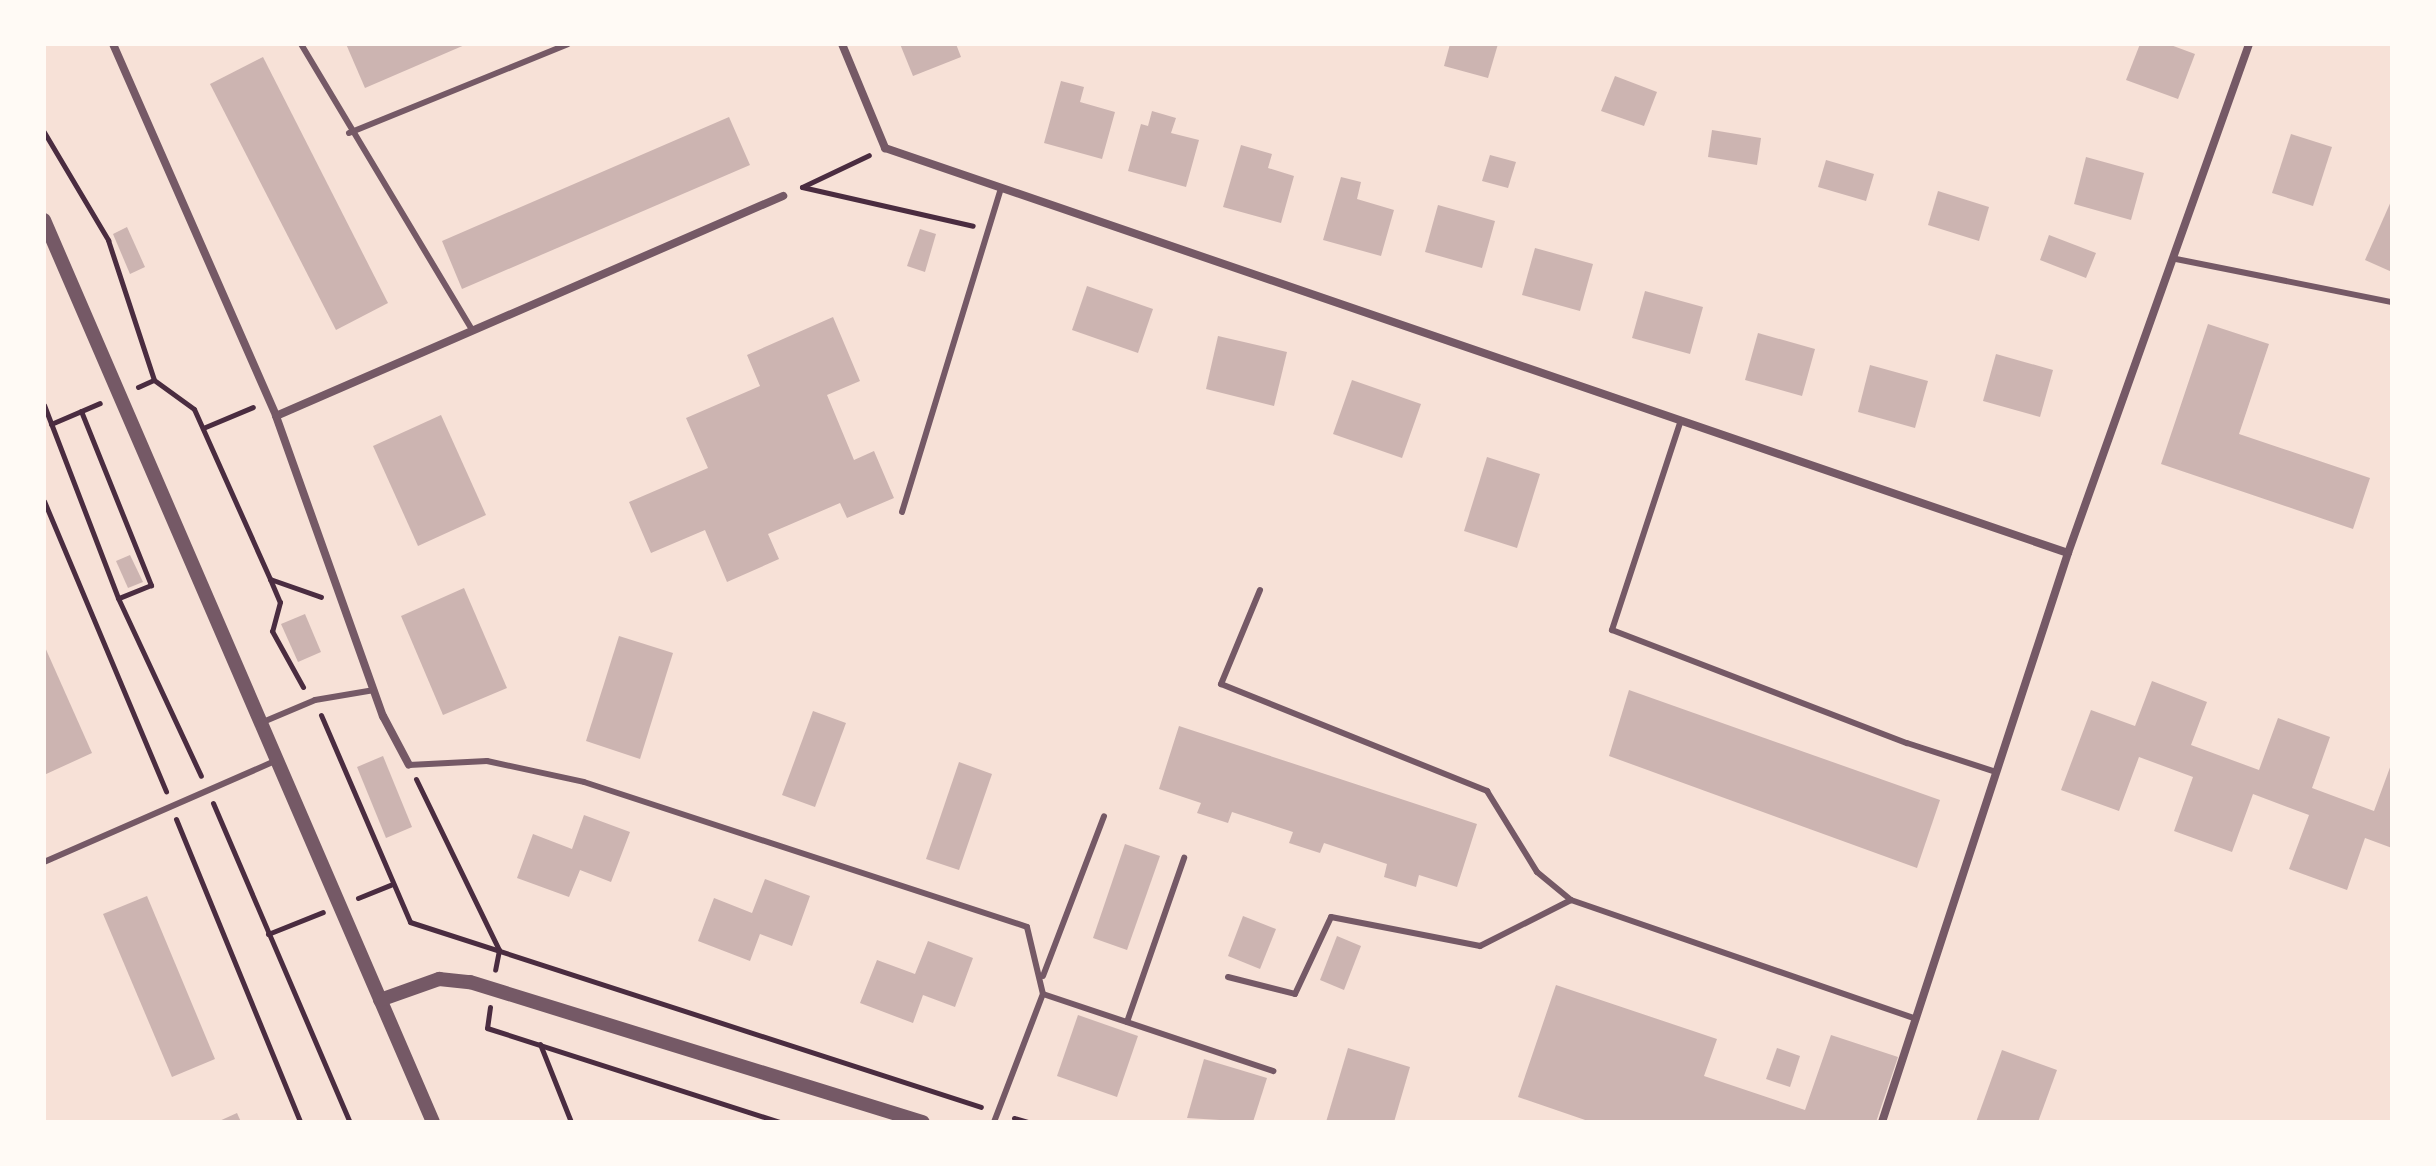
<!DOCTYPE html>
<style>
body{margin:0}
#map{position:relative;width:2436px;height:1166px;overflow:hidden;background:#f7e1d7;font-family:Raleway,sans-serif}
div>[style]{position:absolute}
[style*='--x']{left:calc(var(--x)*1px);top:calc(var(--y)*1px);width:calc(var(--w)*1px);rotate:calc(var(--a)*1deg)}
.building>*{inset:0;background:#ccb4b1}
.path>*{height:5px;margin:-2.5px;padding:0 2.5px;transform-origin:2.5px;border-radius:2.5px;background:#4a2c40}
.service>*{height:6px;margin:-3px;padding:0 3px;transform-origin:3px;border-radius:3px;background:#755966}
.minor>*{height:8px;margin:-4px;padding:0 4px;transform-origin:4px;border-radius:4px;background:#755966}
.tertiary>*{height:14px;margin:-7px;padding:0 7px;transform-origin:7px;border-radius:7px;background:#755966}
span{translate:-50% -50%;white-space:nowrap;text-align:center;line-height:1.15;-webkit-text-stroke:6px #fffaf5;paint-order:stroke}
.frame{position:absolute;inset:0;border:46px solid #fffaf5;pointer-events:none}
</style>
<div id="map">
<div class="building">
<i style="clip-path:polygon(346px 44px,467px 44px,365px 88px)"></i>
<i style="clip-path:polygon(900px 44px,956px 44px,961px 57px,913px 76px)"></i>
<i style="clip-path:polygon(1450px 44px,1498px 44px,1488px 78px,1444px 66px)"></i>
<i style="clip-path:polygon(2140px 44px,2168px 44px,2195px 54px,2178px 99px,2126px 80px)"></i>
<i style="clip-path:polygon(263px 57px,388px 303px,336px 330px,210px 84px)"></i>
<i style="clip-path:polygon(1615px 76px,1657px 92px,1644px 126px,1601px 111px)"></i>
<i style="clip-path:polygon(1061px 81px,1084px 87px,1080px 102px,1115px 112px,1102px 159px,1044px 143px)"></i>
<i style="clip-path:polygon(1152px 111px,1176px 118px,1171px 133px,1199px 140px,1186px 187px,1128px 171px,1141px 124px,1148px 126px)"></i>
<i style="clip-path:polygon(729px 117px,750px 165px,462px 289px,442px 241px)"></i>
<i style="clip-path:polygon(1712px 130px,1761px 138px,1757px 165px,1708px 157px)"></i>
<i style="clip-path:polygon(2291px 134px,2332px 147px,2313px 206px,2272px 193px)"></i>
<i style="clip-path:polygon(1241px 145px,1272px 154px,1268px 168px,1294px 176px,1281px 223px,1223px 207px)"></i>
<i style="clip-path:polygon(1490px 155px,1516px 162px,1508px 188px,1482px 181px)"></i>
<i style="clip-path:polygon(2086px 157px,2144px 173px,2131px 220px,2074px 204px)"></i>
<i style="clip-path:polygon(1826px 160px,1874px 174px,1866px 201px,1818px 187px)"></i>
<i style="clip-path:polygon(1341px 177px,1361px 182px,1357px 199px,1394px 210px,1381px 256px,1323px 240px)"></i>
<i style="clip-path:polygon(1938px 191px,1989px 207px,1979px 241px,1928px 225px)"></i>
<i style="clip-path:polygon(2392px 199px,2392px 272px,2365px 260px)"></i>
<i style="clip-path:polygon(1438px 205px,1495px 221px,1482px 268px,1425px 252px)"></i>
<i style="clip-path:polygon(127px 227px,145px 267px,130px 274px,113px 234px)"></i>
<i style="clip-path:polygon(920px 229px,936px 234px,925px 272px,907px 266px)"></i>
<i style="clip-path:polygon(2049px 235px,2096px 253px,2086px 278px,2040px 260px)"></i>
<i style="clip-path:polygon(1535px 248px,1593px 264px,1580px 311px,1522px 295px)"></i>
<i style="clip-path:polygon(1087px 286px,1153px 309px,1138px 353px,1072px 330px)"></i>
<i style="clip-path:polygon(1645px 291px,1703px 307px,1690px 354px,1632px 338px)"></i>
<i style="clip-path:polygon(833px 317px,860px 381px,827px 395px,854px 460px,874px 451px,894px 498px,847px 518px,840px 503px,768px 534px,779px 559px,727px 582px,705px 530px,651px 553px,629px 502px,708px 468px,686px 418px,760px 386px,747px 355px)"></i>
<i style="clip-path:polygon(2208px 324px,2269px 344px,2239px 434px,2370px 478px,2353px 529px,2161px 464px)"></i>
<i style="clip-path:polygon(1758px 333px,1815px 349px,1802px 396px,1745px 380px)"></i>
<i style="clip-path:polygon(1218px 336px,1287px 352px,1274px 406px,1206px 389px)"></i>
<i style="clip-path:polygon(1996px 354px,2053px 370px,2040px 417px,1983px 401px)"></i>
<i style="clip-path:polygon(1870px 365px,1928px 381px,1915px 428px,1858px 412px)"></i>
<i style="clip-path:polygon(1352px 380px,1421px 404px,1402px 458px,1333px 434px)"></i>
<i style="clip-path:polygon(441px 415px,486px 515px,418px 546px,373px 446px)"></i>
<i style="clip-path:polygon(1487px 457px,1540px 474px,1517px 548px,1464px 531px)"></i>
<i style="clip-path:polygon(130px 555px,143px 582px,128px 588px,116px 561px)"></i>
<i style="clip-path:polygon(464px 588px,507px 688px,443px 715px,401px 616px)"></i>
<i style="clip-path:polygon(305px 614px,321px 652px,298px 662px,281px 624px)"></i>
<i style="clip-path:polygon(619px 636px,673px 653px,640px 759px,586px 741px)"></i>
<i style="clip-path:polygon(44px 645px,92px 753px,44px 775px)"></i>
<i style="clip-path:polygon(2152px 681px,2207px 702px,2191px 745px,2259px 770px,2278px 718px,2330px 737px,2312px 788px,2374px 811px,2392px 762px,2392px 848px,2365px 838px,2347px 890px,2289px 869px,2309px 815px,2253px 794px,2232px 852px,2174px 831px,2193px 777px,2139px 757px,2119px 811px,2061px 790px,2091px 710px,2135px 726px)"></i>
<i style="clip-path:polygon(1629px 690px,1940px 800px,1917px 868px,1609px 756px)"></i>
<i style="clip-path:polygon(813px 711px,846px 723px,815px 807px,782px 795px)"></i>
<i style="clip-path:polygon(1179px 726px,1477px 824px,1457px 887px,1419px 875px,1416px 887px,1384px 877px,1387px 864px,1324px 843px,1320px 853px,1289px 843px,1293px 832px,1232px 812px,1228px 823px,1197px 813px,1201px 803px,1159px 789px)"></i>
<i style="clip-path:polygon(383px 756px,412px 827px,386px 838px,357px 767px)"></i>
<i style="clip-path:polygon(959px 762px,992px 774px,959px 870px,926px 859px)"></i>
<i style="clip-path:polygon(584px 815px,630px 832px,611px 882px,580px 870px,569px 897px,517px 878px,533px 834px,572px 849px)"></i>
<i style="clip-path:polygon(1125px 844px,1160px 856px,1127px 950px,1093px 938px)"></i>
<i style="clip-path:polygon(765px 879px,810px 896px,792px 946px,760px 934px,750px 961px,698px 941px,714px 898px,752px 913px)"></i>
<i style="clip-path:polygon(147px 896px,215px 1059px,172px 1077px,103px 914px)"></i>
<i style="clip-path:polygon(1243px 916px,1276px 929px,1260px 969px,1228px 956px)"></i>
<i style="clip-path:polygon(1337px 936px,1361px 946px,1344px 990px,1320px 980px)"></i>
<i style="clip-path:polygon(928px 941px,973px 958px,955px 1007px,923px 995px,913px 1023px,860px 1003px,877px 960px,915px 974px)"></i>
<i style="clip-path:polygon(1556px 985px,1717px 1039px,1704px 1076px,1805px 1110px,1831px 1035px,1898px 1057px,1876px 1122px,1591px 1122px,1518px 1097px)"></i>
<i style="clip-path:polygon(1078px 1015px,1138px 1036px,1117px 1097px,1057px 1076px)"></i>
<i style="clip-path:polygon(1348px 1048px,1410px 1067px,1394px 1122px,1326px 1122px)"></i>
<i style="clip-path:polygon(1777px 1048px,1800px 1056px,1790px 1087px,1766px 1079px)"></i>
<i style="clip-path:polygon(2002px 1050px,2057px 1070px,2038px 1122px,1976px 1122px)"></i>
<i style="clip-path:polygon(1204px 1059px,1267px 1078px,1253px 1122px,1187px 1118px)"></i>
<i style="clip-path:polygon(237px 1113px,241px 1122px,217px 1122px)"></i>
</div>
<div class="path">
<i style="--x:44;--y:132;--w:126;--a:59.3"></i>
<i style="--x:108;--y:240;--w:147;--a:71.8"></i>
<i style="--x:802;--y:187;--w:175;--a:12.8"></i>
<i style="--x:802;--y:187;--w:74;--a:-25.5"></i>
<i style="--x:138;--y:387;--w:17;--a:-24"></i>
<i style="--x:154;--y:380;--w:49;--a:35.9"></i>
<i style="--x:194;--y:409;--w:186;--a:65.9"></i>
<i style="--x:270;--y:579;--w:54;--a:19.4"></i>
<i style="--x:44;--y:405;--w:207;--a:69"></i>
<i style="--x:118;--y:598;--w:196;--a:65"></i>
<i style="--x:81;--y:411;--w:188;--a:68.1"></i>
<i style="--x:151;--y:585;--w:35;--a:158"></i>
<i style="--x:51;--y:424;--w:53;--a:-23.2"></i>
<i style="--x:203;--y:428;--w:54;--a:-22.8"></i>
<i style="--x:44;--y:501;--w:315;--a:67.2"></i>
<i style="--x:270;--y:579;--w:25;--a:67"></i>
<i style="--x:280;--y:602;--w:30;--a:105"></i>
<i style="--x:272;--y:631;--w:64;--a:61"></i>
<i style="--x:321;--y:715;--w:225;--a:66.7"></i>
<i style="--x:410;--y:922;--w:600;--a:17.95"></i>
<i style="--x:416;--y:779;--w:190;--a:64.1"></i>
<i style="--x:499;--y:950;--w:20;--a:101"></i>
<i style="--x:213;--y:803;--w:347;--a:66.8"></i>
<i style="--x:176;--y:819;--w:327;--a:67.7"></i>
<i style="--x:358;--y:898;--w:35;--a:-22"></i>
<i style="--x:268;--y:934;--w:59;--a:-21.8"></i>
<i style="--x:490;--y:1007;--w:21;--a:98"></i>
<i style="--x:487;--y:1028;--w:307;--a:17.8"></i>
<i style="--x:540;--y:1044;--w:84;--a:68.3"></i>
<i style="--x:1014;--y:1118;--w:15;--a:16"></i>
</div>
<div class="service">
<i style="--x:301;--y:44;--w:331;--a:59.1"></i>
<i style="--x:349;--y:133;--w:236;--a:-22.1"></i>
<i style="--x:2176;--y:259;--w:220;--a:11.3"></i>
<i style="--x:1680;--y:423;--w:218;--a:108.2"></i>
<i style="--x:1612;--y:630;--w:316;--a:21"></i>
<i style="--x:1907;--y:743;--w:94;--a:18"></i>
<i style="--x:902;--y:512;--w:339;--a:-73"></i>
<i style="--x:1260;--y:590;--w:102;--a:112.5"></i>
<i style="--x:1221;--y:684;--w:287;--a:21.9"></i>
<i style="--x:1487;--y:791;--w:95;--a:58.3"></i>
<i style="--x:1537;--y:872;--w:44;--a:39.5"></i>
<i style="--x:1571;--y:900;--w:365;--a:19"></i>
<i style="--x:263;--y:722;--w:56;--a:-22.9"></i>
<i style="--x:315;--y:700;--w:60;--a:-9.6"></i>
<i style="--x:409;--y:765;--w:78;--a:-2.9"></i>
<i style="--x:487;--y:761;--w:99;--a:12.2"></i>
<i style="--x:584;--y:782;--w:466;--a:18.1"></i>
<i style="--x:1027;--y:927;--w:69;--a:76.6"></i>
<i style="--x:1043;--y:994;--w:243;--a:18.5"></i>
<i style="--x:44;--y:862;--w:252;--a:-23.6"></i>
<i style="--x:1043;--y:976;--w:171;--a:-69.1"></i>
<i style="--x:1228;--y:977;--w:69;--a:14.2"></i>
<i style="--x:1295;--y:994;--w:85;--a:-64.9"></i>
<i style="--x:1331;--y:917;--w:152;--a:11"></i>
<i style="--x:1480;--y:946;--w:102;--a:-26.8"></i>
<i style="--x:1127;--y:1022;--w:174;--a:-70.8"></i>
<i style="--x:994;--y:1122;--w:137;--a:-69.1"></i>
</div>
<div class="minor">
<i style="--x:113;--y:44;--w:406;--a:66.3"></i>
<i style="--x:276;--y:416;--w:319;--a:70.4"></i>
<i style="--x:383;--y:716;--w:55;--a:62"></i>
<i style="--x:842;--y:44;--w:113;--a:67.5"></i>
<i style="--x:885;--y:148;--w:1250;--a:18.9"></i>
<i style="--x:276;--y:416;--w:553;--a:-23.46"></i>
<i style="--x:1882;--y:1122;--w:599;--a:-71.9"></i>
<i style="--x:2068;--y:553;--w:540;--a:-70.42"></i>
</div>
<div class="tertiary">
<i style="--x:44;--y:220;--w:982;--a:66.67"></i>
<i style="--x:380;--y:1000;--w:63;--a:-19.6"></i>
<i style="--x:439;--y:979;--w:31;--a:6"></i>
<i style="--x:470;--y:982;--w:474;--a:17.2"></i>
</div>
<div class="frame"></div>
</div>
